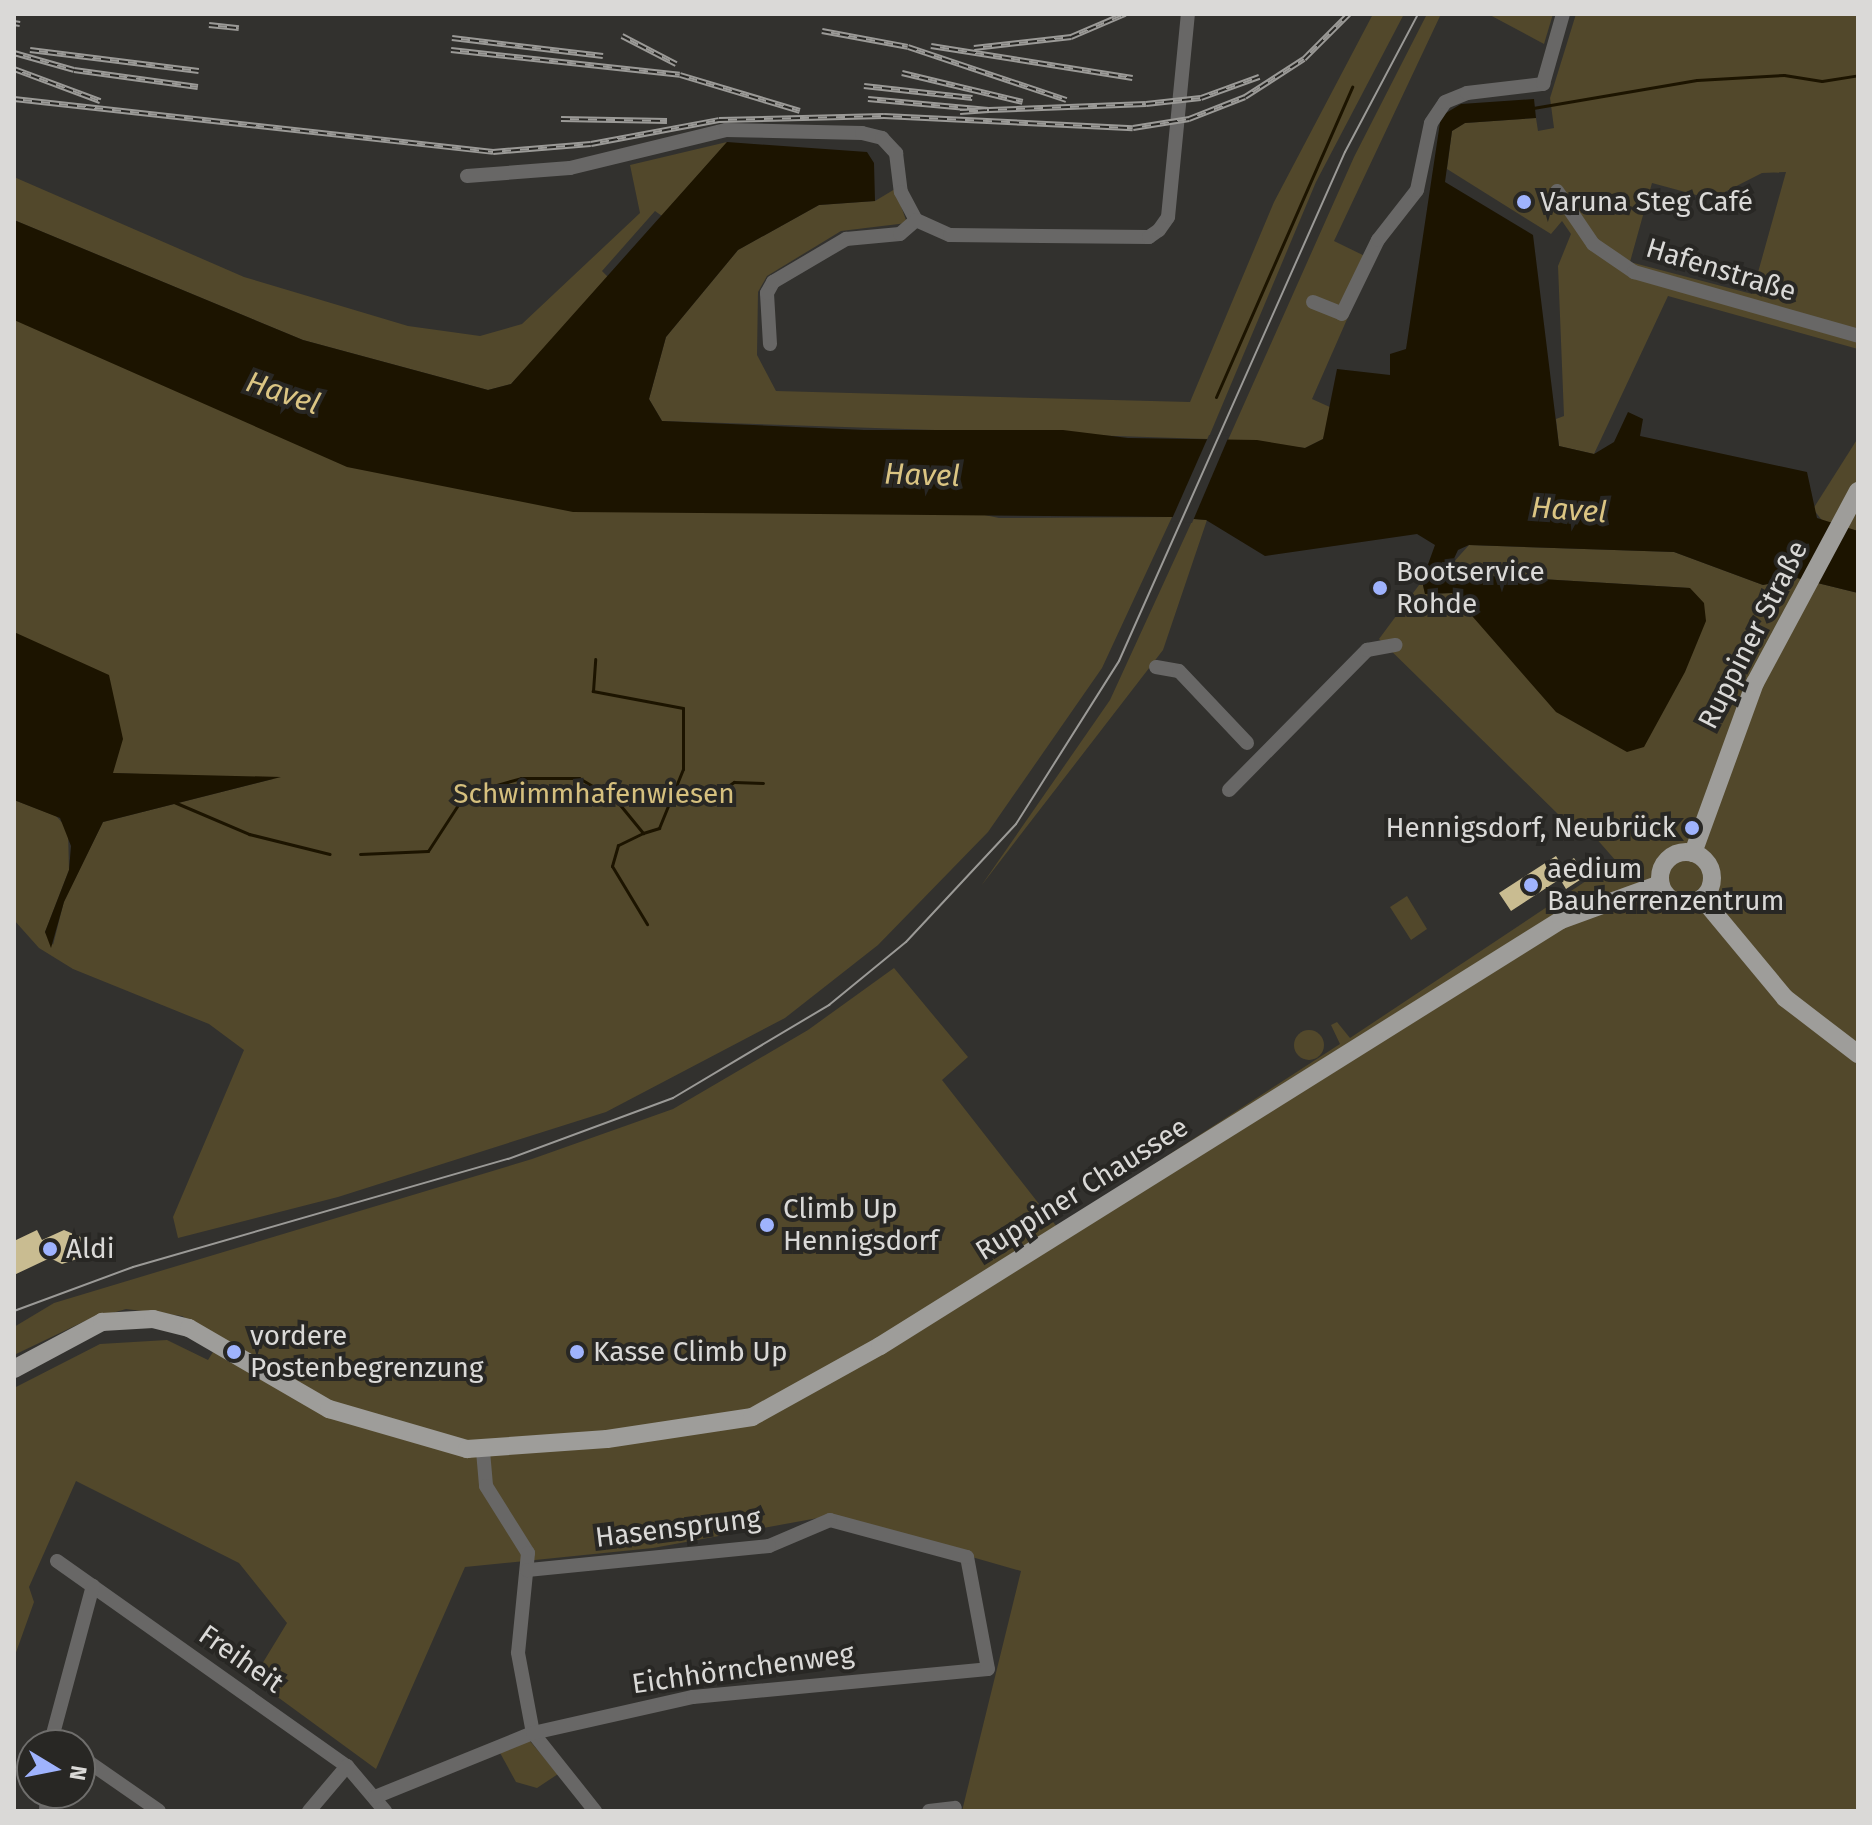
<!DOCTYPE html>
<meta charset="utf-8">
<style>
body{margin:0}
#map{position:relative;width:1872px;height:1825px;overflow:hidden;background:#32312e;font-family:"Fira Sans",sans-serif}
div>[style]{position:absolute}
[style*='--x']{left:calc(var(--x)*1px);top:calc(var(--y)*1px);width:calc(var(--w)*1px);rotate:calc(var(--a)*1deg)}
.green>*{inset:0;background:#52482b}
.round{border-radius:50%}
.water>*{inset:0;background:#1c1400}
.pier>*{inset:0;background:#32312e}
.stream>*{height:3px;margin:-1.5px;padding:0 1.5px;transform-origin:1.5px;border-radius:1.5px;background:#1c1400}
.building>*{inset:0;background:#c9bc91}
.minor>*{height:14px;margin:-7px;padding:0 7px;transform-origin:7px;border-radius:7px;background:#686766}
.major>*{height:18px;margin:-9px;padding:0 9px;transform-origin:9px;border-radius:9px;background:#9e9d9a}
.major>.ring{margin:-9px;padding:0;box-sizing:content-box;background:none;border:18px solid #9e9d9a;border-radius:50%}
.tram>*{height:2px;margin:-1px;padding:0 1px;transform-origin:1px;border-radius:1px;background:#9b9a97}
.rail>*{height:6px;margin-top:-3px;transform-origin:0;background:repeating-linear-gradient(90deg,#282724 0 9px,#9b9a97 0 18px);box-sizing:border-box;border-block:2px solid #9b9a97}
.dots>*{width:22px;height:22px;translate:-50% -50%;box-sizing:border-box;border:4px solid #282724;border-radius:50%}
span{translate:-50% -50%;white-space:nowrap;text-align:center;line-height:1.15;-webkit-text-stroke:8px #282724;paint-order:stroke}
.poi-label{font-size:28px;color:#dad9d7}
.left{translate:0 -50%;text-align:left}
.right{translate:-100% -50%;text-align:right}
.street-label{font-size:28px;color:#dad9d7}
.park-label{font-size:28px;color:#d6c07e}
.water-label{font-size:30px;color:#dbc583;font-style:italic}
.frame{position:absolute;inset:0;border:16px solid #dad9d7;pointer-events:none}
.north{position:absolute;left:16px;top:1729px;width:80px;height:80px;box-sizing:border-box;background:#282724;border:2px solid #6f6e6c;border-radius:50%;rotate:100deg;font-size:22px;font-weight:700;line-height:32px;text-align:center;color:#dad9d7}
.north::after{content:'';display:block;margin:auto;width:28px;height:36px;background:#9fb3fd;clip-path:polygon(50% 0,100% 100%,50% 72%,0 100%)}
</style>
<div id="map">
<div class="green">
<i style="clip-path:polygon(1373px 14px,1404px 14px,1316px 182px,1208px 439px,662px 421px,649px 399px,666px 337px,738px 250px,819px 205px,875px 201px,895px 189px,907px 223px,841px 231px,767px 276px,758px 292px,757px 355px,776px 391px,1190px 402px,1274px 202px)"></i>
<i style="clip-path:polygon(1427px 14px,1441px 14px,1334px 241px,1373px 260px,1312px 399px,1332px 408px,1323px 439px,1305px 448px,1228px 440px,1354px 157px)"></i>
<i style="clip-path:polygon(1488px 14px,1553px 14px,1544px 44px)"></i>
<i style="clip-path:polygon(evenodd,1576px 14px,1858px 14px,1858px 349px,1668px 296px,1594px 454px,1559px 446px,1556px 419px,1564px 416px,1558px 266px,1571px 234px,1562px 221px,1551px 234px,1447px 169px,1452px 131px,1465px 123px,1536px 118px,1538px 131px,1554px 128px,1550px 98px,1576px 14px,1786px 172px,1752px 294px,1630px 262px,1652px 183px,1711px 199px,1762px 173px,1786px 172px)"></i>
<i style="clip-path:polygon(727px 142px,662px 216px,655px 211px,602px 271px,609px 278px,511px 384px,488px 390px,303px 340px,14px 220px,14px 177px,244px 277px,408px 326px,480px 336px,522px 324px,640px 213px,630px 165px)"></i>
<i style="clip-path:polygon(14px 313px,999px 518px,1172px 517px,1102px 668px,988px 832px,878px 945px,785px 1018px,606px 1112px,338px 1197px,178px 1238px,173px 1217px,244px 1050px,209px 1024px,73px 969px,39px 948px,14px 920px,14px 800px,56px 816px,68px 829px,69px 870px,45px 932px,53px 945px,64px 901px,103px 822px,273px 779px,113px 773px,14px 642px)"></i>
<i style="clip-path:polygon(1858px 438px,1858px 531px,1825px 524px,1813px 509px)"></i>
<i style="clip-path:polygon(1193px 519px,1207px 520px,1163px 650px,981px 886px,1110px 700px)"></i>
<i style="clip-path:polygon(1469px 545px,1674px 552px,1763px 585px,1797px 578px,1858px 593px,1858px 1811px,962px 1811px,1021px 1571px,829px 1516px,653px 1548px,465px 1567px,376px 1769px,253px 1679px,287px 1623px,239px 1563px,76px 1481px,29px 1587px,34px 1602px,14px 1658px,14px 1388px,100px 1344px,167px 1340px,208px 1360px,221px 1339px,182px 1316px,126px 1309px,85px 1321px,14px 1355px,14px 1327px,54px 1303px,532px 1159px,673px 1109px,808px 1030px,894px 968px,968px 1057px,942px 1080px,1057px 1227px,1340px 1044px,1331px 1025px,1337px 1022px,1350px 1038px,1616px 861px,1588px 829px,1562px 818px,1379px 639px,1422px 581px,1425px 594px,1452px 593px,1474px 613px,1690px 588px,1456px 574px,1451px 565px)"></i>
<i style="clip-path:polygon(1407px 896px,1427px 929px,1411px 940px,1390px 907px)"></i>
<i class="round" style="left:1294px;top:1030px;width:30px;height:30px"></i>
<i style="clip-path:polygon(529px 1740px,558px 1774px,537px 1788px,516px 1782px,499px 1751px)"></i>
</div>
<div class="water">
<i style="clip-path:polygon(1534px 99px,1536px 118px,1465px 123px,1452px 131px,1445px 182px,1533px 235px,1559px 446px,1594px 454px,1614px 442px,1628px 412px,1643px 419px,1640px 436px,1807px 472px,1817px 518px,1858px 531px,1858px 593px,1797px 578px,1763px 585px,1674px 552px,1469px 545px,1458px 550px,1451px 565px,1456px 574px,1690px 588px,1704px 603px,1706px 621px,1685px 672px,1644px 747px,1627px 752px,1556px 712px,1452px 593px,1425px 594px,1422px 581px,1435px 545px,1417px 534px,1265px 556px,1206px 520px,1172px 517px,573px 512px,347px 467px,14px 320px,14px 220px,303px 340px,488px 390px,511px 384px,727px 142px,867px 152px,874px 163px,875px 201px,819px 205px,738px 250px,666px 337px,649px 399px,662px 421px,864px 430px,1063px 430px,1128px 438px,1257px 440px,1305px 448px,1323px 439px,1337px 369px,1390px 375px,1390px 354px,1406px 349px,1441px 116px,1461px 104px)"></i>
<i style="clip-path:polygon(14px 632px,109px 675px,123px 739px,113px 773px,281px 777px,103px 822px,64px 902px,51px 948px,45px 932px,69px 870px,71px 846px,60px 818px,14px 800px)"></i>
</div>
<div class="pier">
<i style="clip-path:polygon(1209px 435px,1229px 436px,1192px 523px,1171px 521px)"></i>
</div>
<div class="stream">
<i style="--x:1533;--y:108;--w:166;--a:-9.7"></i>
<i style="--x:1697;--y:80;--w:87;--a:-3.3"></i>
<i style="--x:1784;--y:75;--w:38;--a:9"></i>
<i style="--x:1822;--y:81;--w:36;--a:-9"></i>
<i style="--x:1216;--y:397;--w:339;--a:-66.3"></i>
<i style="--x:174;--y:802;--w:82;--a:23.1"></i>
<i style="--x:249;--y:834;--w:83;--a:13.9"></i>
<i style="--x:673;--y:803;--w:21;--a:-31"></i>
<i style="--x:691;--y:792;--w:30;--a:-2"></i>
<i style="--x:721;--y:791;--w:16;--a:-35"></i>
<i style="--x:734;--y:782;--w:29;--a:2"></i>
<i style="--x:643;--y:833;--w:28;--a:154"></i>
<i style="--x:618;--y:845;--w:22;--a:106"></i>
<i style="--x:612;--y:866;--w:68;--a:58.9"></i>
<i style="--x:360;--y:854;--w:68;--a:-2.5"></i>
<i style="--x:428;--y:851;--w:68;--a:-57"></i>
<i style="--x:465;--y:794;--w:58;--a:-15.9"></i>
<i style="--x:521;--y:778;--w:58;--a:0"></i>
<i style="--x:579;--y:778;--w:43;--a:30.7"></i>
<i style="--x:616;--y:800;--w:43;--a:50.7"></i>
<i style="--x:643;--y:833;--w:17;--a:-17"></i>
<i style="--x:659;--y:828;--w:64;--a:-67.9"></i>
<i style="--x:683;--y:769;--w:61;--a:-90"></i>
<i style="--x:683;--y:708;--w:92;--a:-169.3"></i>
<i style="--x:593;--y:691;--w:32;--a:-86"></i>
</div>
<div class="building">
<i style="clip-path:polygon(1556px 856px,1562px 866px,1574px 858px,1586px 876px,1566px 889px,1560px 879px,1511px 911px,1499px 893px)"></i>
<i style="clip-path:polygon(37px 1230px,42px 1240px,64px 1230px,90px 1241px,83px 1257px,62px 1264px,50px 1258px,14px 1275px,14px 1241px)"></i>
</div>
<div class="minor">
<i style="--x:467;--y:176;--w:103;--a:-4.4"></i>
<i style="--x:570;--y:168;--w:161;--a:-13.7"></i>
<i style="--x:726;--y:130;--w:136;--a:1.3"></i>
<i style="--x:862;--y:133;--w:21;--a:14"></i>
<i style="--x:882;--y:138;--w:21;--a:47"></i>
<i style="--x:896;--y:153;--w:39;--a:83"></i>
<i style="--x:901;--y:192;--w:32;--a:62"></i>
<i style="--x:1557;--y:191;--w:64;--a:55.8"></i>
<i style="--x:1593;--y:244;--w:50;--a:34.3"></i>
<i style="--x:1634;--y:272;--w:233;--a:15.9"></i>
<i style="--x:1313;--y:302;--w:31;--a:22"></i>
<i style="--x:1342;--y:314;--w:82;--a:-64.1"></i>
<i style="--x:1378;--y:240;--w:63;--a:-52"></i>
<i style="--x:1417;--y:190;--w:68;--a:-78.2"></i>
<i style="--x:1431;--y:123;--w:25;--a:-56"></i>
<i style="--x:1445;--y:102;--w:24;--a:-22"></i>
<i style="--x:1467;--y:93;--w:77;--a:-6.8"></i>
<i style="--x:1543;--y:84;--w:73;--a:-74.1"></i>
<i style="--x:770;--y:344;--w:51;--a:-93.4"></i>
<i style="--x:767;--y:293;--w:13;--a:-61"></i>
<i style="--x:773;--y:282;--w:85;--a:-30.5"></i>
<i style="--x:846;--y:239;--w:54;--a:-5.3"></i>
<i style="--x:900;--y:234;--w:21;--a:-41"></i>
<i style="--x:916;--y:220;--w:37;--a:24"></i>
<i style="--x:950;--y:235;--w:199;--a:0.6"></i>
<i style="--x:1149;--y:237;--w:12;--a:-35"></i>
<i style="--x:1159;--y:230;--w:16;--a:-55"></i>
<i style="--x:1168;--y:217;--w:204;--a:-84.4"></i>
<i style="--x:1156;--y:667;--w:23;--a:10"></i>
<i style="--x:1179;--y:671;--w:99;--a:46.6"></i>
<i style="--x:1229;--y:790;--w:197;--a:-45.4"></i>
<i style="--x:1367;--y:650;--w:29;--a:-10"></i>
<i style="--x:483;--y:1451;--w:35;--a:85"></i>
<i style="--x:486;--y:1486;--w:79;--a:57.9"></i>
<i style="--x:528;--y:1553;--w:100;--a:95.7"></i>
<i style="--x:518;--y:1653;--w:81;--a:79.4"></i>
<i style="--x:533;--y:1733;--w:100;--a:51.5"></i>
<i style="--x:57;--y:1561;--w:355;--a:35.3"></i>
<i style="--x:347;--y:1766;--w:59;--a:49.8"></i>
<i style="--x:50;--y:1745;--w:165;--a:-74.9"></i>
<i style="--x:80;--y:1756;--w:96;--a:34.8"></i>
<i style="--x:375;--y:1797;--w:170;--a:-22.1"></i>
<i style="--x:533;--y:1733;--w:164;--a:-12.7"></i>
<i style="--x:693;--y:1697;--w:296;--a:-5.4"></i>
<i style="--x:988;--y:1669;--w:114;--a:-100.6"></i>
<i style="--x:967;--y:1557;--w:142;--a:-164.9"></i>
<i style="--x:830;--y:1520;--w:66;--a:156.9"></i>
<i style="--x:769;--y:1546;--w:243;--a:174.3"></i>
<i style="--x:46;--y:1811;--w:18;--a:-87"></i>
<i style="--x:309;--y:1811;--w:59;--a:-49.8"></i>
<i style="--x:929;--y:1811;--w:26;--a:-7"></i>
</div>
<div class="major">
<i class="ring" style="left:1660px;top:852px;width:34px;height:34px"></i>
<i style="--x:1693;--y:853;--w:181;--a:-70"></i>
<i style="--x:1755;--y:683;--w:218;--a:-61.8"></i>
<i style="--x:1702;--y:898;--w:130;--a:50.3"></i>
<i style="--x:1785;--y:998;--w:92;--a:37.5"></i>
<i style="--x:14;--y:1369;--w:100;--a:-28.1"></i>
<i style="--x:102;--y:1322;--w:51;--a:-3.4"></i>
<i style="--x:153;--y:1319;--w:37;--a:14"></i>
<i style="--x:189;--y:1328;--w:162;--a:30.1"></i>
<i style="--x:329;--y:1409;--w:144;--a:16.2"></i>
<i style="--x:467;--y:1449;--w:140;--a:-4.1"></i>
<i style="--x:607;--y:1439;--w:147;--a:-8.6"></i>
<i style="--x:752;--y:1417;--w:146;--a:-29"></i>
<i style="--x:880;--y:1346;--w:803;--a:-32.03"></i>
<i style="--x:1561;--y:920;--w:105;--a:-20"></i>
</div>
<div class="tram">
<i style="--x:14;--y:1311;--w:127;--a:-20.3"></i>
<i style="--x:133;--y:1267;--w:390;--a:-16.1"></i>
<i style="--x:508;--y:1159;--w:176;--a:-20.3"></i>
<i style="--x:673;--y:1098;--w:182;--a:-30.8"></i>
<i style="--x:829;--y:1005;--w:99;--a:-39.3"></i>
<i style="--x:906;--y:942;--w:161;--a:-47"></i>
<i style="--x:1016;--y:824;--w:193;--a:-57.7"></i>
<i style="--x:1119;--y:661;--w:557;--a:-66.06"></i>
<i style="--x:1345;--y:152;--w:156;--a:-62.1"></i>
</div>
<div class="rail">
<i style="--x:14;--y:23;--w:6;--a:9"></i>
<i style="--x:209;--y:25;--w:30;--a:6"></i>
<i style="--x:822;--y:31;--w:87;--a:10.5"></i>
<i style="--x:908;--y:47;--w:167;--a:18.5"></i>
<i style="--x:622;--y:36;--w:61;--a:27.4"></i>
<i style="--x:452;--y:38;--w:152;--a:6.8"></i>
<i style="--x:931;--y:46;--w:204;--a:9"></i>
<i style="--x:974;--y:48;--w:98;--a:-6.5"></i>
<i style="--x:1071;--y:37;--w:59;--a:-23.1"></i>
<i style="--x:30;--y:50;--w:170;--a:7.1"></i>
<i style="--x:451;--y:50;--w:230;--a:6.2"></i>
<i style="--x:680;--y:75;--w:125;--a:16.7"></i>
<i style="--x:14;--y:53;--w:62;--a:15.8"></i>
<i style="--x:74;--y:70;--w:125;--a:7.8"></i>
<i style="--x:14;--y:69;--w:92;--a:20.4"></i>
<i style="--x:902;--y:73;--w:124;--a:13.5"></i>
<i style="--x:864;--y:86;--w:109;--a:6.3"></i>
<i style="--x:14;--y:99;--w:482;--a:6.3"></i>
<i style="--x:493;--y:152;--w:98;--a:-4.7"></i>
<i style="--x:591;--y:144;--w:130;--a:-10.6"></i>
<i style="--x:719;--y:120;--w:165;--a:-1.4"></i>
<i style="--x:884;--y:116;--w:249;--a:2.8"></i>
<i style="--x:1133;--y:128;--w:57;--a:-9.1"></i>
<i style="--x:1189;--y:119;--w:60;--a:-21.4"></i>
<i style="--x:1245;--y:97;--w:70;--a:-32.8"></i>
<i style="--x:1304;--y:59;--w:64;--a:-45"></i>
<i style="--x:868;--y:99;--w:121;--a:5.2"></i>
<i style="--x:989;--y:110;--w:157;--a:-2.2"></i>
<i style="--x:1146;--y:104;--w:55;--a:-6.2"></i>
<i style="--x:1201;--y:98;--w:62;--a:-19.9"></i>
<i style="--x:960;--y:112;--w:29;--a:-4"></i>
<i style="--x:561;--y:119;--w:106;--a:1.1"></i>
</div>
<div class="dots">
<i style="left:1524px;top:202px;background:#9fb3fd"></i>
<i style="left:1380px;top:588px;background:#9fb3fd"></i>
<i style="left:1692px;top:828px;background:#9fb3fd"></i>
<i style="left:1531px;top:885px;background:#9fb3fd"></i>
<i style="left:767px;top:1225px;background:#9fb3fd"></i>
<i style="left:50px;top:1249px;background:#9fb3fd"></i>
<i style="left:234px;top:1352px;background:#9fb3fd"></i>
<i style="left:577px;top:1352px;background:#9fb3fd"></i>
</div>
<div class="poi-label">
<span class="left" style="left:1540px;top:202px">Varuna Steg Café</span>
<span class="left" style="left:1396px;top:588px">Bootservice<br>Rohde</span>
<span class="right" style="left:1676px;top:828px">Hennigsdorf, Neubrück</span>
<span class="left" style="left:1547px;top:885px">aedium<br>Bauherrenzentrum</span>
<span class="left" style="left:783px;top:1225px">Climb Up<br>Hennigsdorf</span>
<span class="left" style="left:66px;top:1249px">Aldi</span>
<span class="left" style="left:250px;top:1352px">vordere<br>Postenbegrenzung</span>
<span class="left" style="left:593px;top:1352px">Kasse Climb Up</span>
</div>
<div class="street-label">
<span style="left:1721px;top:270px;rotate:17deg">Hafenstraße</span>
<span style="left:1753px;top:635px;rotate:-63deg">Ruppiner Straße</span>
<span style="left:1082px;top:1189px;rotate:-32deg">Ruppiner Chaussee</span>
<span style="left:678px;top:1528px;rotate:-7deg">Hasensprung</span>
<span style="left:241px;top:1659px;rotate:35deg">Freiheit</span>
<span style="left:743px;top:1669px;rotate:-8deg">Eichhörnchenweg</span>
</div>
<div class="park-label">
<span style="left:594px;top:794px">Schwimmhafenwiesen</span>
</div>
<div class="water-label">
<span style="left:283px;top:393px;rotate:19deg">Havel</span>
<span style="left:922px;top:475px;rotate:2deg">Havel</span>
<span style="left:1569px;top:510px;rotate:4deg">Havel</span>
</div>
<div class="frame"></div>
<div class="north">N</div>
</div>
